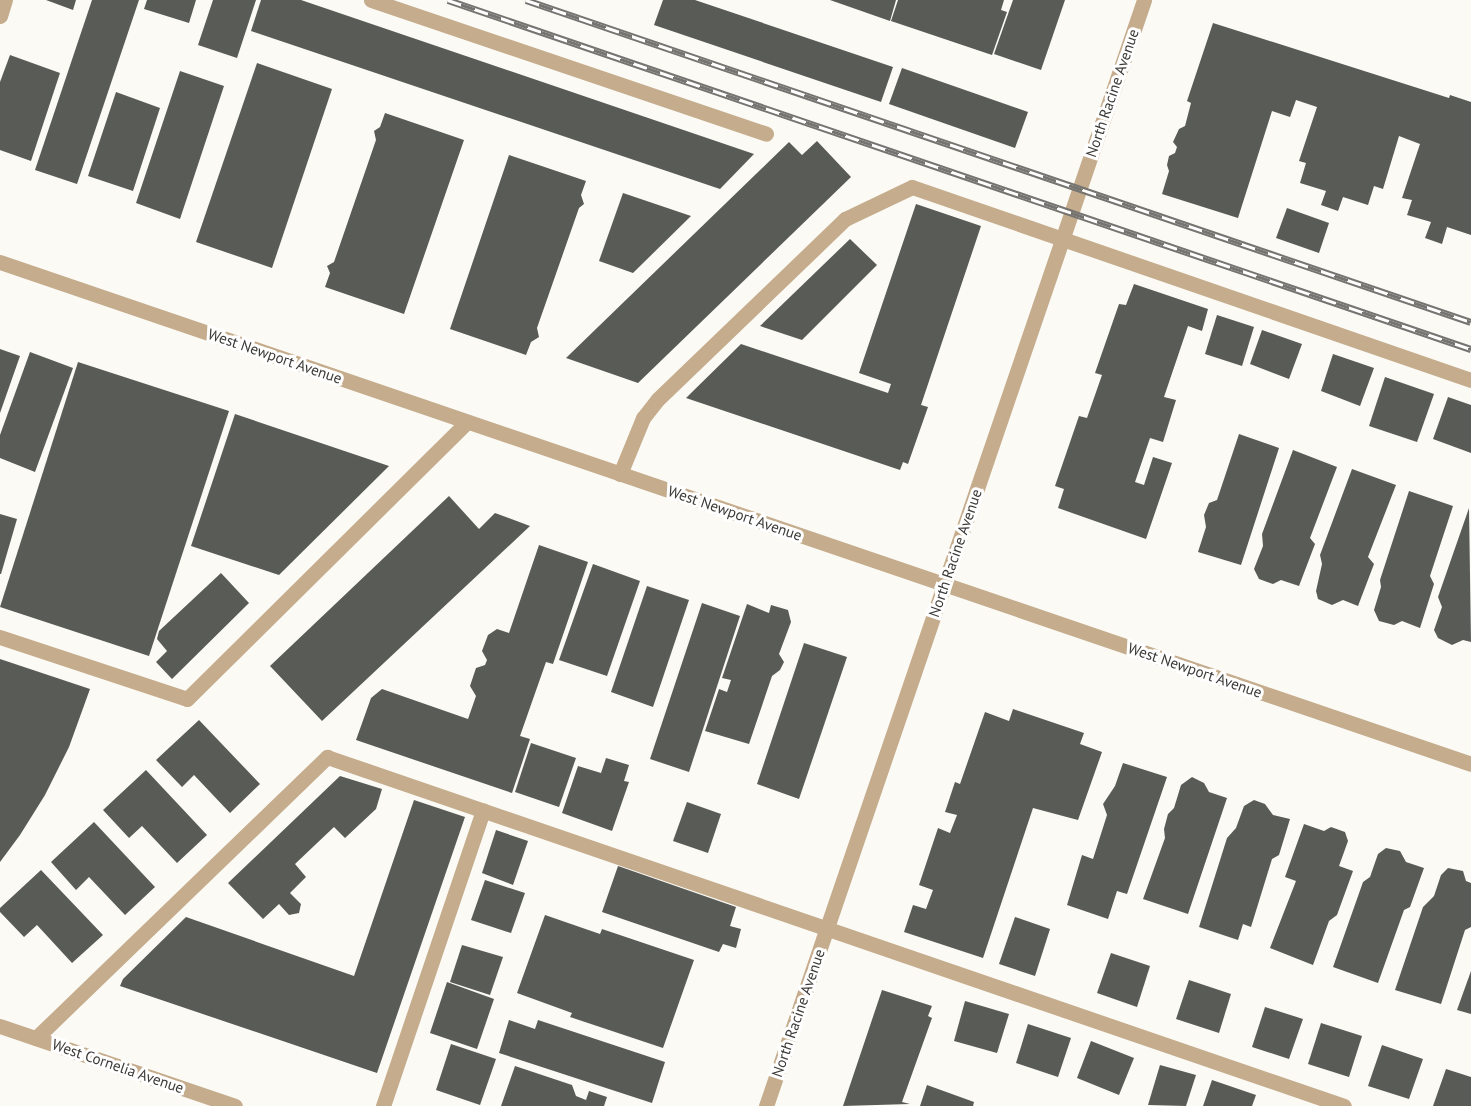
<!DOCTYPE html>
<style>
body{margin:0}
#map{position:relative;width:1471px;height:1106px;overflow:hidden;background:#fbfaf4;font-family:"PT Sans",sans-serif}
div>[style]{position:absolute}
[style*='--x']{left:calc(var(--x)*1px);top:calc(var(--y)*1px);width:calc(var(--w)*1px);rotate:calc(var(--a)*1deg)}
.building>*{inset:0;background:#595b56}
.minor>*{height:15px;margin:-7.5px;padding:0 7.5px;transform-origin:7.5px;border-radius:7.5px;background:#c5ac8d}
.rail>*{height:7px;margin-top:-3.5px;transform-origin:0;background:repeating-linear-gradient(90deg,#fff 0 14px,#757471 0 28px);box-sizing:border-box;border-block:2px solid #757471}
span{translate:-50% -50%;white-space:nowrap;text-align:center;line-height:1.15;-webkit-text-stroke:6px #fff;paint-order:stroke}
.street-label{font-size:15px;color:#3b3a38}
</style>
<div id="map">
<div class="building">
<i style="clip-path:polygon(46px 0,76px 0,73px 10px)"></i>
<i style="clip-path:polygon(92px 0,139px 0,77px 184px,35px 170px)"></i>
<i style="clip-path:polygon(147px 0,196px 0,189px 23px,144px 9px)"></i>
<i style="clip-path:polygon(213px 0,256px 0,237px 58px,198px 45px)"></i>
<i style="clip-path:polygon(261px 0,301px 0,754px 154px,720px 189px,251px 31px)"></i>
<i style="clip-path:polygon(663px 0,695px 0,893px 67px,881px 102px,654px 25px)"></i>
<i style="clip-path:polygon(830px 0,896px 0,890px 21px)"></i>
<i style="clip-path:polygon(898px 0,1004px 0,1001px 10px,1007px 12px,992px 55px,891px 21px)"></i>
<i style="clip-path:polygon(1013px 0,1065px 0,1041px 70px,994px 54px)"></i>
<i style="clip-path:polygon(1213px 23px,1449px 98px,1450px 95px,1471px 102px,1471px 235px,1447px 227px,1442px 244px,1425px 238px,1431px 222px,1407px 215px,1412px 200px,1402px 198px,1420px 144px,1399px 136px,1383px 189px,1374px 186px,1368px 205px,1343px 197px,1338px 211px,1321px 205px,1326px 191px,1300px 183px,1306px 163px,1299px 161px,1317px 107px,1296px 100px,1290px 117px,1272px 111px,1238px 218px,1162px 194px,1169px 171px,1167px 165px,1169px 156px,1175px 153px,1177px 147px,1173px 142px,1179px 129px,1185px 126px,1191px 103px,1187px 101px)"></i>
<i style="clip-path:polygon(10px 55px,60px 73px,31px 161px,0 150px,0 82px)"></i>
<i style="clip-path:polygon(257px 63px,332px 89px,272px 268px,196px 242px)"></i>
<i style="clip-path:polygon(902px 68px,1028px 112px,1015px 148px,889px 104px)"></i>
<i style="clip-path:polygon(180px 71px,224px 86px,180px 219px,136px 203px)"></i>
<i style="clip-path:polygon(116px 92px,160px 108px,133px 191px,88px 176px)"></i>
<i style="clip-path:polygon(385px 113px,464px 140px,404px 314px,325px 287px,330px 273px,327px 266px,334px 262px,376px 140px,374px 131px,380px 127px)"></i>
<i style="clip-path:polygon(817px 141px,851px 177px,638px 383px,566px 358px,789px 142px,802px 155px)"></i>
<i style="clip-path:polygon(509px 155px,586px 181px,581px 195px,584px 204px,579px 208px,537px 328px,539px 337px,531px 342px,526px 355px,450px 329px)"></i>
<i style="clip-path:polygon(623px 193px,691px 216px,633px 273px,599px 261px)"></i>
<i style="clip-path:polygon(916px 204px,981px 226px,921px 405px,928px 407px,908px 464px,903px 462px,900px 470px,686px 398px,741px 344px,888px 393px,891px 384px,859px 373px)"></i>
<i style="clip-path:polygon(1287px 208px,1329px 223px,1319px 253px,1276px 238px)"></i>
<i style="clip-path:polygon(850px 239px,877px 265px,802px 340px,760px 326px)"></i>
<i style="clip-path:polygon(1134px 284px,1208px 309px,1202px 331px,1188px 326px,1164px 397px,1176px 400px,1163px 442px,1150px 438px,1135px 482px,1144px 485px,1153px 457px,1172px 463px,1146px 539px,1058px 508px,1064px 489px,1055px 486px,1079px 416px,1087px 418px,1102px 375px,1095px 373px,1119px 304px,1126px 305px)"></i>
<i style="clip-path:polygon(1217px 315px,1254px 327px,1242px 366px,1205px 354px)"></i>
<i style="clip-path:polygon(1262px 330px,1302px 344px,1289px 379px,1250px 364px)"></i>
<i style="clip-path:polygon(0 349px,20px 356px,0 413px)"></i>
<i style="clip-path:polygon(30px 352px,73px 368px,35px 472px,0 458px,0 435px)"></i>
<i style="clip-path:polygon(1333px 354px,1374px 368px,1360px 406px,1321px 391px)"></i>
<i style="clip-path:polygon(78px 362px,229px 411px,149px 656px,0 607px)"></i>
<i style="clip-path:polygon(1385px 377px,1434px 394px,1417px 442px,1369px 426px)"></i>
<i style="clip-path:polygon(1448px 397px,1471px 405px,1471px 453px,1433px 439px)"></i>
<i style="clip-path:polygon(235px 414px,389px 466px,279px 575px,191px 546px)"></i>
<i style="clip-path:polygon(1239px 434px,1279px 448px,1241px 565px,1198px 552px,1206px 527px,1204px 515px,1209px 503px,1217px 500px)"></i>
<i style="clip-path:polygon(1293px 450px,1337px 467px,1310px 538px,1315px 544px,1299px 586px,1281px 580px,1273px 584px,1259px 579px,1254px 569px,1263px 546px,1262px 534px)"></i>
<i style="clip-path:polygon(1352px 469px,1396px 485px,1368px 557px,1374px 564px,1358px 606px,1343px 600px,1332px 605px,1318px 599px,1316px 591px,1322px 564px,1320px 555px)"></i>
<i style="clip-path:polygon(1409px 491px,1453px 506px,1430px 576px,1434px 584px,1420px 628px,1402px 621px,1394px 625px,1379px 621px,1374px 610px,1381px 587px,1380px 580px)"></i>
<i style="clip-path:polygon(449px 496px,479px 529px,495px 513px,530px 526px,322px 721px,270px 666px)"></i>
<i style="clip-path:polygon(1469px 508px,1471px 642px,1463px 640px,1452px 645px,1438px 638px,1434px 630px,1442px 607px,1438px 597px)"></i>
<i style="clip-path:polygon(0 514px,17px 519px,1px 574px,0 574px)"></i>
<i style="clip-path:polygon(539px 545px,588px 562px,553px 664px,546px 662px,520px 736px,530px 739px,512px 793px,356px 740px,371px 698px,382px 689px,468px 719px,476px 696px,470px 686px,476px 668px,485px 665px,487px 660px,482px 651px,488px 635px,497px 629px,509px 633px)"></i>
<i style="clip-path:polygon(593px 564px,640px 581px,607px 676px,559px 660px)"></i>
<i style="clip-path:polygon(221px 573px,249px 603px,172px 679px,156px 662px,167px 651px,157px 639px,159px 631px)"></i>
<i style="clip-path:polygon(647px 586px,689px 600px,653px 707px,611px 692px)"></i>
<i style="clip-path:polygon(702px 603px,740px 616px,689px 772px,650px 759px)"></i>
<i style="clip-path:polygon(747px 604px,769px 613px,771px 605px,788px 610px,791px 622px,779px 654px,784px 662px,780px 670px,772px 676px,749px 744px,705px 731px,719px 689px,727px 692px,731px 680px,722px 678px)"></i>
<i style="clip-path:polygon(804px 643px,847px 657px,799px 799px,757px 784px)"></i>
<i style="clip-path:polygon(0 659px,90px 689px,69px 747px,45px 795px,20px 835px,0 862px)"></i>
<i style="clip-path:polygon(1013px 709px,1084px 733px,1080px 744px,1102px 752px,1078px 820px,1033px 808px,983px 958px,904px 932px,913px 905px,926px 909px,933px 890px,919px 885px,938px 828px,950px 833px,957px 815px,945px 812px,955px 782px,960px 784px,985px 712px,1009px 721px)"></i>
<i style="clip-path:polygon(199px 720px,260px 784px,230px 813px,194px 775px,182px 787px,156px 760px)"></i>
<i style="clip-path:polygon(531px 743px,576px 758px,559px 807px,515px 792px)"></i>
<i style="clip-path:polygon(606px 758px,629px 765px,624px 781px,629px 782px,612px 831px,562px 813px,578px 766px,601px 773px)"></i>
<i style="clip-path:polygon(1123px 763px,1167px 777px,1127px 894px,1117px 891px,1108px 919px,1067px 905px,1082px 855px,1093px 859px,1107px 815px,1103px 804px,1115px 786px)"></i>
<i style="clip-path:polygon(146px 770px,207px 835px,177px 863px,142px 826px,129px 838px,103px 810px)"></i>
<i style="clip-path:polygon(340px 776px,382px 789px,376px 809px,345px 838px,334px 827px,295px 864px,306px 877px,290px 893px,301px 904px,299px 913px,289px 915px,279px 904px,263px 919px,228px 883px)"></i>
<i style="clip-path:polygon(1192px 777px,1204px 783px,1209px 792px,1227px 798px,1188px 914px,1143px 899px,1165px 838px,1164px 829px,1168px 814px,1174px 808px,1181px 785px)"></i>
<i style="clip-path:polygon(414px 800px,465px 817px,377px 1073px,120px 986px,123px 979px,186px 917px,354px 976px)"></i>
<i style="clip-path:polygon(1254px 800px,1265px 804px,1273px 815px,1290px 819px,1279px 855px,1272px 859px,1251px 927px,1243px 924px,1238px 940px,1199px 927px,1227px 838px,1236px 828px,1244px 806px)"></i>
<i style="clip-path:polygon(687px 802px,721px 814px,708px 853px,673px 841px)"></i>
<i style="clip-path:polygon(94px 822px,155px 887px,125px 915px,89px 877px,76px 890px,51px 862px)"></i>
<i style="clip-path:polygon(1304px 824px,1324px 831px,1331px 827px,1345px 832px,1348px 841px,1339px 866px,1353px 871px,1337px 915px,1329px 921px,1313px 965px,1270px 948px,1296px 881px,1285px 877px)"></i>
<i style="clip-path:polygon(496px 830px,528px 841px,513px 885px,482px 873px)"></i>
<i style="clip-path:polygon(1386px 848px,1400px 851px,1406px 862px,1424px 868px,1410px 907px,1404px 910px,1378px 983px,1333px 967px,1363px 882px,1370px 877px,1378px 854px)"></i>
<i style="clip-path:polygon(618px 866px,736px 907px,730px 926px,741px 929px,736px 948px,723px 944px,719px 952px,602px 912px)"></i>
<i style="clip-path:polygon(1448px 868px,1463px 871px,1466px 881px,1471px 883px,1471px 927px,1465px 930px,1441px 1004px,1395px 990px,1423px 907px,1434px 896px,1441px 875px)"></i>
<i style="clip-path:polygon(41px 870px,103px 935px,72px 963px,37px 925px,24px 937px,0 912px,0 908px)"></i>
<i style="clip-path:polygon(485px 880px,525px 893px,511px 933px,471px 920px)"></i>
<i style="clip-path:polygon(545px 915px,600px 934px,602px 929px,694px 960px,663px 1048px,570px 1017px,572px 1013px,517px 993px)"></i>
<i style="clip-path:polygon(1015px 917px,1050px 929px,1035px 976px,999px 964px)"></i>
<i style="clip-path:polygon(462px 945px,503px 957px,490px 995px,450px 982px)"></i>
<i style="clip-path:polygon(1111px 953px,1150px 966px,1137px 1007px,1097px 993px)"></i>
<i style="clip-path:polygon(1471px 971px,1471px 1014px,1457px 1010px)"></i>
<i style="clip-path:polygon(1189px 980px,1231px 994px,1219px 1033px,1176px 1019px)"></i>
<i style="clip-path:polygon(447px 982px,494px 999px,477px 1049px,430px 1033px)"></i>
<i style="clip-path:polygon(882px 990px,932px 1006px,928px 1016px,932px 1018px,902px 1102px,910px 1104px,843px 1106px)"></i>
<i style="clip-path:polygon(965px 1001px,1009px 1014px,997px 1053px,954px 1041px)"></i>
<i style="clip-path:polygon(1265px 1007px,1303px 1019px,1289px 1059px,1252px 1047px)"></i>
<i style="clip-path:polygon(509px 1020px,535px 1029px,538px 1020px,665px 1062px,652px 1103px,499px 1053px)"></i>
<i style="clip-path:polygon(1321px 1023px,1362px 1036px,1349px 1077px,1308px 1064px)"></i>
<i style="clip-path:polygon(1028px 1024px,1071px 1038px,1058px 1077px,1016px 1063px)"></i>
<i style="clip-path:polygon(1091px 1041px,1134px 1058px,1119px 1095px,1077px 1078px)"></i>
<i style="clip-path:polygon(451px 1044px,496px 1059px,480px 1105px,436px 1090px)"></i>
<i style="clip-path:polygon(1382px 1045px,1423px 1059px,1409px 1099px,1368px 1086px)"></i>
<i style="clip-path:polygon(1160px 1065px,1196px 1075px,1186px 1106px,1148px 1105px)"></i>
<i style="clip-path:polygon(515px 1066px,572px 1085px,576px 1096px,586px 1100px,589px 1091px,607px 1097px,604px 1106px,501px 1106px)"></i>
<i style="clip-path:polygon(1446px 1069px,1471px 1077px,1471px 1106px,1433px 1106px)"></i>
<i style="clip-path:polygon(1212px 1080px,1256px 1095px,1252px 1106px,1203px 1106px)"></i>
<i style="clip-path:polygon(927px 1085px,974px 1102px,973px 1106px,920px 1106px)"></i>
</div>
<div class="minor">
<i style="--x:371;--y:0;--w:417;--a:18.7"></i>
<i style="--x:0;--y:16;--w:17;--a:-73"></i>
<i style="--x:0;--y:262;--w:1554;--a:18.84"></i>
<i style="--x:620;--y:474;--w:61;--a:-67.7"></i>
<i style="--x:643;--y:418;--w:24;--a:-52"></i>
<i style="--x:658;--y:399;--w:260;--a:-43.9"></i>
<i style="--x:845;--y:219;--w:74;--a:-25.5"></i>
<i style="--x:912;--y:187;--w:591;--a:19.05"></i>
<i style="--x:0;--y:637;--w:197;--a:18.3"></i>
<i style="--x:187;--y:699;--w:394;--a:-44.7"></i>
<i style="--x:0;--y:1026;--w:248;--a:18.8"></i>
<i style="--x:36;--y:1038;--w:405;--a:-44"></i>
<i style="--x:327;--y:757;--w:1075;--a:18.94"></i>
<i style="--x:383;--y:1106;--w:312;--a:-71.3"></i>
<i style="--x:766;--y:1106;--w:1169;--a:-71.13"></i>
</div>
<div class="rail">
<i style="--x:448;--y:0;--w:1081;--a:18.84"></i>
<i style="--x:526;--y:0;--w:998;--a:18.82"></i>
</div>
<div class="street-label">
<span style="left:1112px;top:93px;rotate:-71deg">North Racine Avenue</span>
<span style="left:275px;top:356px;rotate:19deg">West Newport Avenue</span>
<span style="left:735px;top:513px;rotate:19deg">West Newport Avenue</span>
<span style="left:955px;top:553px;rotate:-71deg">North Racine Avenue</span>
<span style="left:1195px;top:670px;rotate:19deg">West Newport Avenue</span>
<span style="left:798px;top:1013px;rotate:-71deg">North Racine Avenue</span>
<span style="left:118px;top:1066px;rotate:19deg">West Cornelia Avenue</span>
</div>
</div>
